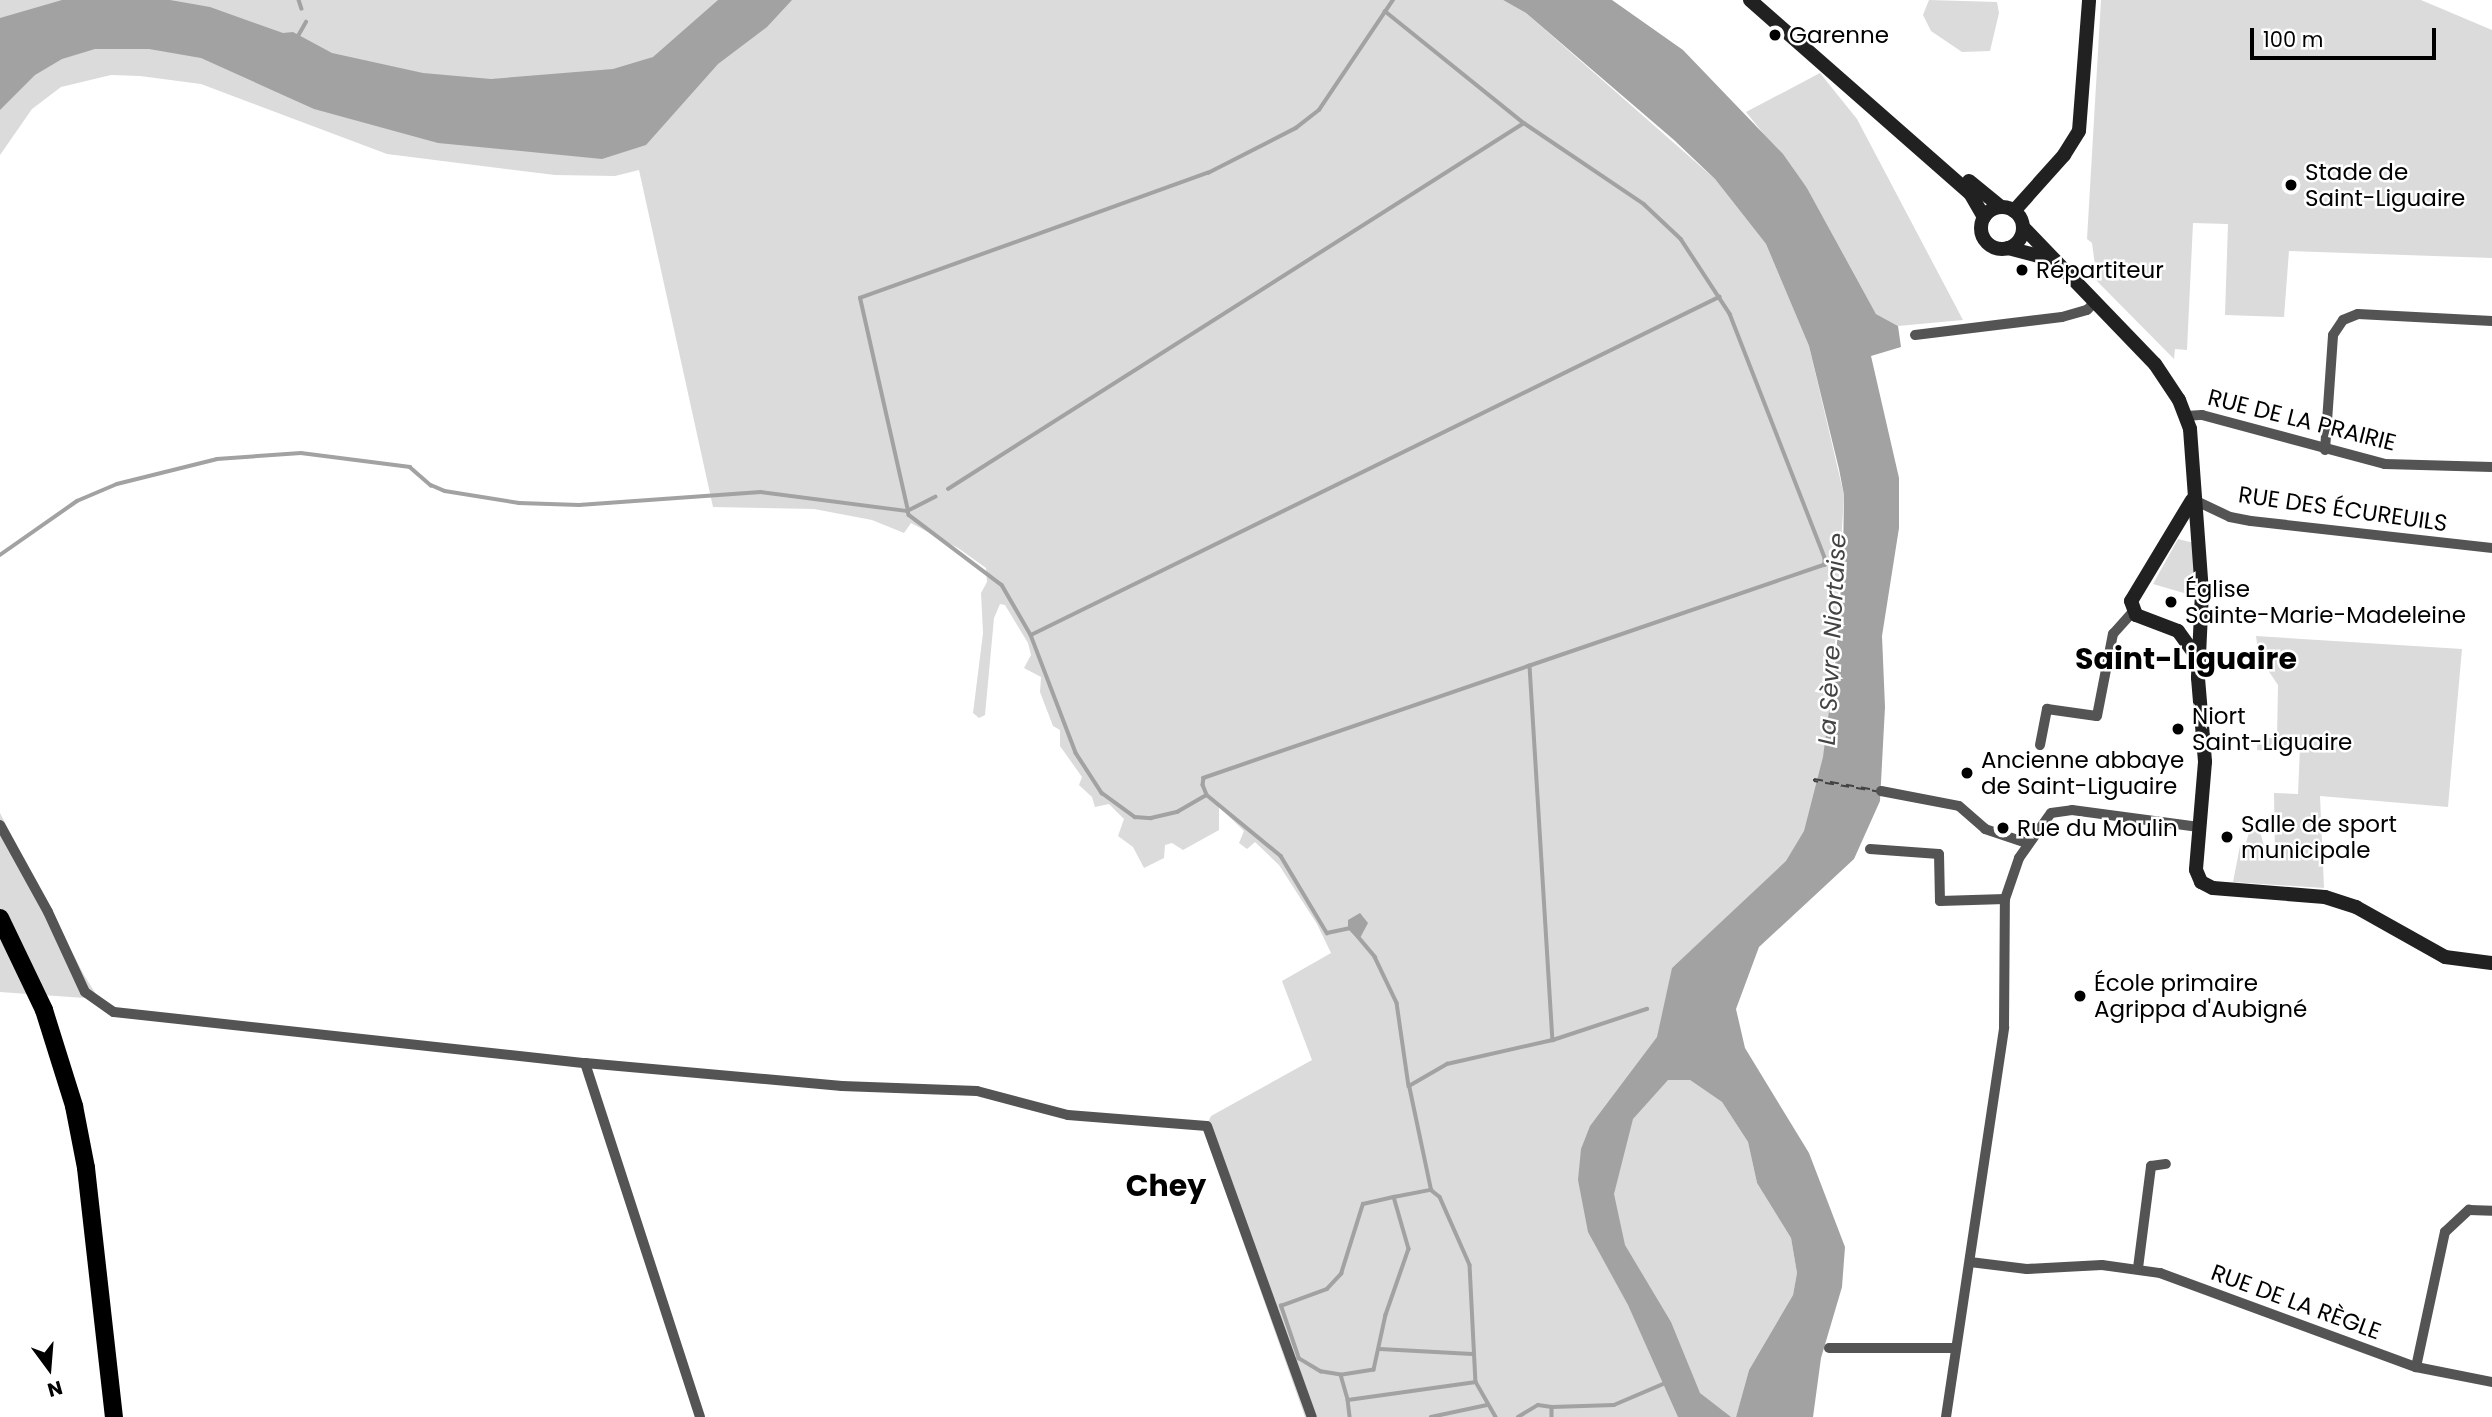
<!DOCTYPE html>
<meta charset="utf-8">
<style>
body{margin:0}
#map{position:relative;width:2492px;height:1417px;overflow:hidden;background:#fff;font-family:Poppins,sans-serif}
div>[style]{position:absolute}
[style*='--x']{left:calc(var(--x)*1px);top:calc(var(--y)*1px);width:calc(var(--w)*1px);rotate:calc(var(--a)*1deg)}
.green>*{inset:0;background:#dbdbdb}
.water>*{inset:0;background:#a2a2a2}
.stream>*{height:3.5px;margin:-1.75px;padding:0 1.75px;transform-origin:1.75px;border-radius:1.75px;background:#a2a2a2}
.ferry>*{height:2px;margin-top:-1px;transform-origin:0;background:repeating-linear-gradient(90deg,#434343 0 9px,transparent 0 16px)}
.street>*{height:10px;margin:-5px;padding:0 5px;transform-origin:5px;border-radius:5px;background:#545454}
.secondary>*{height:14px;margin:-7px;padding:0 7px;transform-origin:7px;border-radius:7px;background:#212121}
.secondary>.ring{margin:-7px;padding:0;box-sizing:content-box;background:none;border:14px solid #212121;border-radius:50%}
.primary>*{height:18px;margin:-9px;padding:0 9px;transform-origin:9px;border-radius:9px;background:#000}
.dots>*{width:19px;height:19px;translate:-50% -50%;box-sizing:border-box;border:4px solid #fff;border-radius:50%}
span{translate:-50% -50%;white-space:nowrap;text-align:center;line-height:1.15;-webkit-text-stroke:5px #fff;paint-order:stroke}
.poi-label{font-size:23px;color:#000}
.left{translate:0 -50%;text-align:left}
.street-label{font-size:23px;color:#000}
.water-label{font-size:24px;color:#434343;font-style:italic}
.district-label{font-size:30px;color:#000;font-weight:700}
.north{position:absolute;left:14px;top:1333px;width:70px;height:70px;-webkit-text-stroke:5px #fff;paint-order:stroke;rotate:164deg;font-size:19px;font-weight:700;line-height:28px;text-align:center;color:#000}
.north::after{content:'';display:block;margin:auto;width:24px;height:32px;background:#000;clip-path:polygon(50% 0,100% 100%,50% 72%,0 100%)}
.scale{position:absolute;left:2250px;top:28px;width:186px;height:32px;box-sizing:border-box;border:4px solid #000;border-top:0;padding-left:9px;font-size:21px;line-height:24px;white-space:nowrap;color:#000;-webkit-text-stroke:5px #fff;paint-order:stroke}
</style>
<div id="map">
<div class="green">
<i style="clip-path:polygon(0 0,1503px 0,1526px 13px,1715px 179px,1766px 244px,1809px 346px,1844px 495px,1824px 829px,1672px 968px,1690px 1080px,1722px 1102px,1748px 1142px,1757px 1183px,1791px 1238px,1797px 1273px,1793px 1295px,1749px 1370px,1736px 1417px,1305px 1417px,1204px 1131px,1211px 1116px,1312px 1060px,1282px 981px,1331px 953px,1317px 924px,1279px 865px,1255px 842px,1247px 849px,1239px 843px,1244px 831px,1219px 807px,1219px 830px,1183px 850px,1172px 843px,1165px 845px,1164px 858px,1144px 868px,1133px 847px,1118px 836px,1124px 819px,1109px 804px,1095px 807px,1092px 797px,1079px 785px,1082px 777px,1060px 746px,1060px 730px,1053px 726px,1040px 692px,1041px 677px,1024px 668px,1031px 655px,1028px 643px,1005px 605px,1000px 604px,994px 618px,985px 715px,979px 718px,973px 713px,983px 633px,981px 593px,987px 582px,986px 568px,958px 548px,911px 523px,904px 533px,872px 520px,814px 509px,713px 507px,639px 170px,615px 176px,555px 175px,387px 154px,201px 84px,140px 76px,111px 75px,61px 87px,32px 109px,0 155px)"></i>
<i style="clip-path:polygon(1929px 0,1997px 2px,1999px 13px,1990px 51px,1962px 52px,1931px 31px,1923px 15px)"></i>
<i style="clip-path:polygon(2101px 0,2421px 0,2492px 30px,2492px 258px,2289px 251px,2284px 317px,2225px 315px,2228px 224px,2193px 223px,2187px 350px,2175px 349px,2174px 359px,2089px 273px,2096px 273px,2092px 243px,2087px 239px)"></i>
<i style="clip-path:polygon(1820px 73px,1857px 119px,1963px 320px,1898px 326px,1876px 314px,1807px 188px,1746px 112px)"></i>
<i style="clip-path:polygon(2178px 539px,2194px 543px,2194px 596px,2153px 584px)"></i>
<i style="clip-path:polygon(2256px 636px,2462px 649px,2448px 807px,2320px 796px,2324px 888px,2233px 882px,2240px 846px,2245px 847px,2250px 828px,2260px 832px,2268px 859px,2275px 855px,2274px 793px,2298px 794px,2300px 747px,2271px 744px,2268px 751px,2257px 750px,2258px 738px,2277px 738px,2278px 685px,2259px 657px)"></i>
<i style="clip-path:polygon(0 813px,84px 975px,99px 999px,0 992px)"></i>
</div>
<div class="water">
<i style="clip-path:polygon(62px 0,170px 0,210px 7px,283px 33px,293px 32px,332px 53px,423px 73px,491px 79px,613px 69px,653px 57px,718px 0,792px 0,767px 27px,718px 64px,646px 145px,602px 159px,438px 143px,314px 109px,201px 58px,149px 49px,95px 49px,62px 59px,35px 75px,0 110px,0 18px)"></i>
<i style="clip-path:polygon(1503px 0,1612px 0,1683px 50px,1783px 154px,1807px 188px,1876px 314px,1898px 326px,1901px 347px,1871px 356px,1899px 478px,1899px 528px,1882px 636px,1885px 707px,1880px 801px,1854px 859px,1759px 947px,1736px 1009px,1745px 1048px,1809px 1153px,1845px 1247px,1842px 1287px,1821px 1358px,1813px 1417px,1736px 1417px,1749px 1370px,1793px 1295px,1797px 1273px,1791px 1238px,1757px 1183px,1748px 1142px,1722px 1102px,1690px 1080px,1668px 1080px,1633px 1119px,1614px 1194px,1625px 1245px,1671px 1322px,1700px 1393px,1731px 1417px,1678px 1417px,1628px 1305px,1588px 1232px,1578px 1180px,1581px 1149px,1590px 1126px,1657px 1037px,1672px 968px,1786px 861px,1804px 831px,1823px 757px,1836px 657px,1843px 558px,1844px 495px,1839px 469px,1809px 346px,1766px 244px,1715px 179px,1674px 140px,1526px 13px)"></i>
<i style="clip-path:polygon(1360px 913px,1368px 923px,1359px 940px,1348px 929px,1348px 920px)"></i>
</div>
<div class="stream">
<i style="--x:299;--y:0;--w:9;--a:72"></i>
<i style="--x:1385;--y:11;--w:179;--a:38.9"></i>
<i style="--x:1524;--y:123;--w:145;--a:34"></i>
<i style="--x:1644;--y:204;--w:51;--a:43.4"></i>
<i style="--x:1681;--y:239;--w:90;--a:56.8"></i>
<i style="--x:1730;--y:314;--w:262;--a:68.7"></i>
<i style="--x:1825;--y:558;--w:7;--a:90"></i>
<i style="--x:1825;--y:565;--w:312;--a:161.1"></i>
<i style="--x:1530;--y:666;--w:375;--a:86.5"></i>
<i style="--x:1553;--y:1040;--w:99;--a:-18.3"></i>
<i style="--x:298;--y:36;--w:16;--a:-60"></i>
<i style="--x:948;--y:489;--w:682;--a:-32.43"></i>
<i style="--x:936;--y:497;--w:31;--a:153"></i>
<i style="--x:908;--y:511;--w:4;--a:76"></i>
<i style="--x:909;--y:515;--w:116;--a:37"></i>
<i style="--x:1002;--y:585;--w:58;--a:59.9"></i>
<i style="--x:1031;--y:635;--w:126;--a:69.1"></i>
<i style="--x:1076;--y:753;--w:48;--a:57"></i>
<i style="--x:1102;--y:793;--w:41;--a:36"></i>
<i style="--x:1135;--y:817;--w:16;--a:4"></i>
<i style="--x:1151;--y:818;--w:27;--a:-13"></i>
<i style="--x:1177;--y:812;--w:34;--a:-30"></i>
<i style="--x:0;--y:555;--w:94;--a:-35"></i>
<i style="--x:77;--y:501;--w:43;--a:-23"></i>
<i style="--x:117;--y:484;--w:103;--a:-14"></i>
<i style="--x:217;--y:459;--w:84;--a:-4.1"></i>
<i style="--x:301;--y:453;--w:110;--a:7.3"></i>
<i style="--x:410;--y:467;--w:28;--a:41"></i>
<i style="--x:431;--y:485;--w:15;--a:23"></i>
<i style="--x:445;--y:491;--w:75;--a:9.2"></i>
<i style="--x:519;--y:503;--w:60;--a:1.9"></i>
<i style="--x:579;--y:505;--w:182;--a:-4.1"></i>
<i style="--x:761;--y:492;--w:148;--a:7.4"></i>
<i style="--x:908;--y:511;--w:218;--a:-102.7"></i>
<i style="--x:860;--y:298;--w:370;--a:-19.8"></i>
<i style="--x:1208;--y:173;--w:99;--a:-27.1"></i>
<i style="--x:1296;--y:128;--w:29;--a:-38"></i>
<i style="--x:1319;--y:110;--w:133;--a:-56.1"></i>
<i style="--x:1031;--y:635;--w:767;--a:-26.16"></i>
<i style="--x:1530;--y:666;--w:345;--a:161"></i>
<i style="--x:1204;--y:778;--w:7;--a:98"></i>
<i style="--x:1203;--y:785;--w:11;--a:68"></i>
<i style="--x:1207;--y:795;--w:96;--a:39.5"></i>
<i style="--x:1281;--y:856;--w:90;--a:59.1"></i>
<i style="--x:1327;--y:933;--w:25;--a:-12"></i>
<i style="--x:1351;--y:928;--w:38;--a:50"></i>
<i style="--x:1375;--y:957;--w:51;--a:64.4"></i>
<i style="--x:1397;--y:1003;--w:84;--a:81.8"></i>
<i style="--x:1409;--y:1086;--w:44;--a:-30.1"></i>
<i style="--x:1447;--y:1064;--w:109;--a:-12.8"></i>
<i style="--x:1431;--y:1190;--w:11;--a:38"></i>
<i style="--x:1440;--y:1197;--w:74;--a:66.2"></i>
<i style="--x:1470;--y:1265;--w:117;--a:87.1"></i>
<i style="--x:1476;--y:1382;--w:40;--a:60.3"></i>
<i style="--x:1394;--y:1197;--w:54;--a:73.9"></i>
<i style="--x:1409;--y:1249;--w:70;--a:109.2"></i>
<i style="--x:1386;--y:1315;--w:56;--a:102.3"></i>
<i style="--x:1374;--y:1370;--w:33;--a:171"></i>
<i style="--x:1341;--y:1375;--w:20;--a:-171"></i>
<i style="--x:1321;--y:1372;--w:26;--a:-149"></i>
<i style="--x:1299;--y:1359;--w:56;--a:-108.8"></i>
<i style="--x:1281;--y:1306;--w:49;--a:-20.3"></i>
<i style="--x:1327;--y:1289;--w:21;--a:-47"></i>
<i style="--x:1341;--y:1274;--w:73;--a:-72.6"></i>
<i style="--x:1363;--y:1204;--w:32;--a:-13"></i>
<i style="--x:1394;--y:1197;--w:38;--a:-11"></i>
<i style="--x:1431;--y:1190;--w:106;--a:-101.9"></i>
<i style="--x:1380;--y:1349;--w:92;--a:3.1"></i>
<i style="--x:1341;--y:1375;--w:26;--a:74"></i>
<i style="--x:1348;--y:1400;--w:129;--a:-8"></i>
<i style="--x:1348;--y:1400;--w:17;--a:83"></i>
<i style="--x:1552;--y:1407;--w:62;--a:-1.8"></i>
<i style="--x:1614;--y:1405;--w:59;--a:-23.1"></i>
<i style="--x:1431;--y:1417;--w:57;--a:-12.1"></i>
<i style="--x:1518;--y:1417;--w:23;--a:-31"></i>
<i style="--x:1538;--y:1405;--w:14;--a:8"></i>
<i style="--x:1552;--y:1407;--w:10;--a:90"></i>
</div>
<div class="ferry">
<i style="--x:1814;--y:779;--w:68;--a:10.2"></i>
<i style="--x:1881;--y:791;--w:1;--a:90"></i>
<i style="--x:1881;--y:792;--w:68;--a:-170.7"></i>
<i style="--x:1814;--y:781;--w:2;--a:-90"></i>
</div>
<div class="street">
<i style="--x:1915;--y:335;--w:148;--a:-7"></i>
<i style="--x:2062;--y:317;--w:26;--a:-16"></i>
<i style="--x:2087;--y:310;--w:13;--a:-45"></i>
<i style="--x:2186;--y:416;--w:16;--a:-4"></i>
<i style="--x:2202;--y:415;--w:189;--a:15"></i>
<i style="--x:2385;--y:464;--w:107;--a:1.6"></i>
<i style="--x:2325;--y:450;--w:115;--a:-86"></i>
<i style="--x:2333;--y:335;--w:18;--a:-56"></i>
<i style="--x:2343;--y:320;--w:16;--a:-22"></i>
<i style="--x:2358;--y:314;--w:134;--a:3"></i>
<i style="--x:2192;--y:499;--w:42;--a:25.3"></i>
<i style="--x:2230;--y:517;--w:21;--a:11"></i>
<i style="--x:2251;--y:521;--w:243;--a:6.4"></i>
<i style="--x:2040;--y:745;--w:37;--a:-79"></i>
<i style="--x:2047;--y:709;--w:50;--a:8"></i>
<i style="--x:2097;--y:716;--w:84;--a:-79"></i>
<i style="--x:2113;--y:634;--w:30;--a:-48"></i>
<i style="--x:1881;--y:791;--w:79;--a:10.9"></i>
<i style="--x:1959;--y:806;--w:35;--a:41"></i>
<i style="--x:1985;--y:829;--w:44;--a:18.4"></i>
<i style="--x:0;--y:825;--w:99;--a:61.1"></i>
<i style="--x:48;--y:912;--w:88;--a:65.2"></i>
<i style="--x:85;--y:992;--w:35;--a:35"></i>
<i style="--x:114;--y:1012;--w:474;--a:6.2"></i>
<i style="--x:585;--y:1063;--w:258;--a:5.1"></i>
<i style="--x:842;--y:1086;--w:135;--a:2.1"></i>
<i style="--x:977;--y:1091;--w:94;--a:14.8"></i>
<i style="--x:1068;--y:1115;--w:139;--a:4.5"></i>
<i style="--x:1207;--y:1126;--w:309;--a:70.2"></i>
<i style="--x:1870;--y:849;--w:69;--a:4.1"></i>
<i style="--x:1939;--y:854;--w:47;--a:88.8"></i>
<i style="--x:1940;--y:901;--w:65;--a:-1.8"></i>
<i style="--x:585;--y:1063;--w:372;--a:72"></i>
<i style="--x:1970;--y:1262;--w:57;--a:7"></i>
<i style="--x:2027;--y:1269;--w:75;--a:-3.1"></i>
<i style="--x:2102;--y:1265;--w:59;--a:7.9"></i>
<i style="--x:2160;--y:1273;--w:273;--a:20.2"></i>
<i style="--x:2416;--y:1367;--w:138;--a:-77.9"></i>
<i style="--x:2445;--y:1232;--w:33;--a:-43"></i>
<i style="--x:2469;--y:1210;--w:23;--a:2"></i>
<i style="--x:2138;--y:1268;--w:103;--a:-82.7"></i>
<i style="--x:2151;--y:1166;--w:15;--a:-8"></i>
<i style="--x:1829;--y:1348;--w:125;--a:0"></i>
<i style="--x:2416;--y:1367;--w:77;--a:11.2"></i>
<i style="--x:1946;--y:1417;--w:394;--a:-81.5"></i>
<i style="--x:2004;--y:1027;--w:128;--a:-89.6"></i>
<i style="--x:2005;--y:899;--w:43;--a:-71.1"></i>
<i style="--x:2019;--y:858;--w:55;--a:-54.6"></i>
<i style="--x:2051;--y:813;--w:21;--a:-8"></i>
<i style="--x:2072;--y:810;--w:128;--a:7.6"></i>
</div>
<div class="secondary">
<i style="--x:1750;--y:0;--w:293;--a:41.3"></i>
<i style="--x:1970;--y:193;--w:28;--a:60"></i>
<i style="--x:1969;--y:181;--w:41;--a:39.1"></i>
<i class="ring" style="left:1981px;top:207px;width:28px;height:28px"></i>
<i style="--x:2014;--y:211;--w:75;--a:-48.2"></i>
<i style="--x:2064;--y:155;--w:28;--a:-58"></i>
<i style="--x:2079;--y:131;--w:131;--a:-85.6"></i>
<i style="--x:2023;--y:227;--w:190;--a:46.1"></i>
<i style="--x:2155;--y:364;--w:43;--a:56.3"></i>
<i style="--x:2179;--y:400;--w:31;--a:69"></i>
<i style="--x:2190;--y:429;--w:163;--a:85.8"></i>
<i style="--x:2202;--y:592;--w:86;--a:92.7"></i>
<i style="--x:2198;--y:678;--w:84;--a:85.2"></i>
<i style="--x:2205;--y:762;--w:108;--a:94.8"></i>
<i style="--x:2196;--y:870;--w:13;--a:67"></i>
<i style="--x:2201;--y:882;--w:13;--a:27"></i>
<i style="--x:2213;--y:888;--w:112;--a:4.6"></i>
<i style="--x:2325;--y:897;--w:33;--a:18"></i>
<i style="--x:2356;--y:907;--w:102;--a:29.3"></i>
<i style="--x:2445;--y:957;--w:47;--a:7.3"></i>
<i style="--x:2008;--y:248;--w:48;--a:14.6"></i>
<i style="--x:2192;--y:500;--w:118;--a:121.1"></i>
<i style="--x:2131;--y:601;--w:15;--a:70"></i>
<i style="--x:2136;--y:615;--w:45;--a:20.9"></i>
<i style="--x:2178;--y:631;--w:34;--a:54"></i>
</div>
<div class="primary">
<i style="--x:0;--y:918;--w:102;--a:64.4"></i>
<i style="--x:44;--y:1010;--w:101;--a:72.6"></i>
<i style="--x:74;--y:1106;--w:63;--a:79"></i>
<i style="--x:86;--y:1168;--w:251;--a:83.6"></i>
</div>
<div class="dots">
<i style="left:1775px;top:35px;background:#000"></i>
<i style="left:2291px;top:185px;background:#000"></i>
<i style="left:2022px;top:270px;background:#000"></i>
<i style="left:2171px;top:602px;background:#000"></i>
<i style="left:2178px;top:729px;background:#000"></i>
<i style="left:1967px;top:773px;background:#000"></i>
<i style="left:2003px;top:828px;background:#000"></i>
<i style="left:2227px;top:837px;background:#000"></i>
<i style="left:2080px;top:996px;background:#000"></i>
</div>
<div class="poi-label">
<span class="left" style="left:1789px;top:35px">Garenne</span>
<span class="left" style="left:2305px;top:185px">Stade de<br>Saint-Liguaire</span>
<span class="left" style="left:2036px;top:270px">Répartiteur</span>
<span class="left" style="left:2185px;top:602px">Église<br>Sainte-Marie-Madeleine</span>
<span class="left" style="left:2192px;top:729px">Niort<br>Saint-Liguaire</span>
<span class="left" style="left:1981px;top:773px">Ancienne abbaye<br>de Saint-Liguaire</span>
<span class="left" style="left:2241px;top:837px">Salle de sport<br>municipale</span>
<span class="left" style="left:2017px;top:828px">Rue du Moulin</span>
<span class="left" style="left:2094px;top:996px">École primaire<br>Agrippa d'Aubigné</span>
</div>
<div class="street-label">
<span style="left:2302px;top:420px;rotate:14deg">RUE DE LA PRAIRIE</span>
<span style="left:2343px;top:509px;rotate:8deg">RUE DES ÉCUREUILS</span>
<span style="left:2296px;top:1302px;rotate:20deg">RUE DE LA RÈGLE</span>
</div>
<div class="water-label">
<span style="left:1832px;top:639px;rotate:-87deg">La Sèvre Niortaise</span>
</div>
<div class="district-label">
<span style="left:2186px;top:659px">Saint-Liguaire</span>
<span style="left:1166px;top:1186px">Chey</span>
</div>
<div class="north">N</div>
<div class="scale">100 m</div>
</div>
